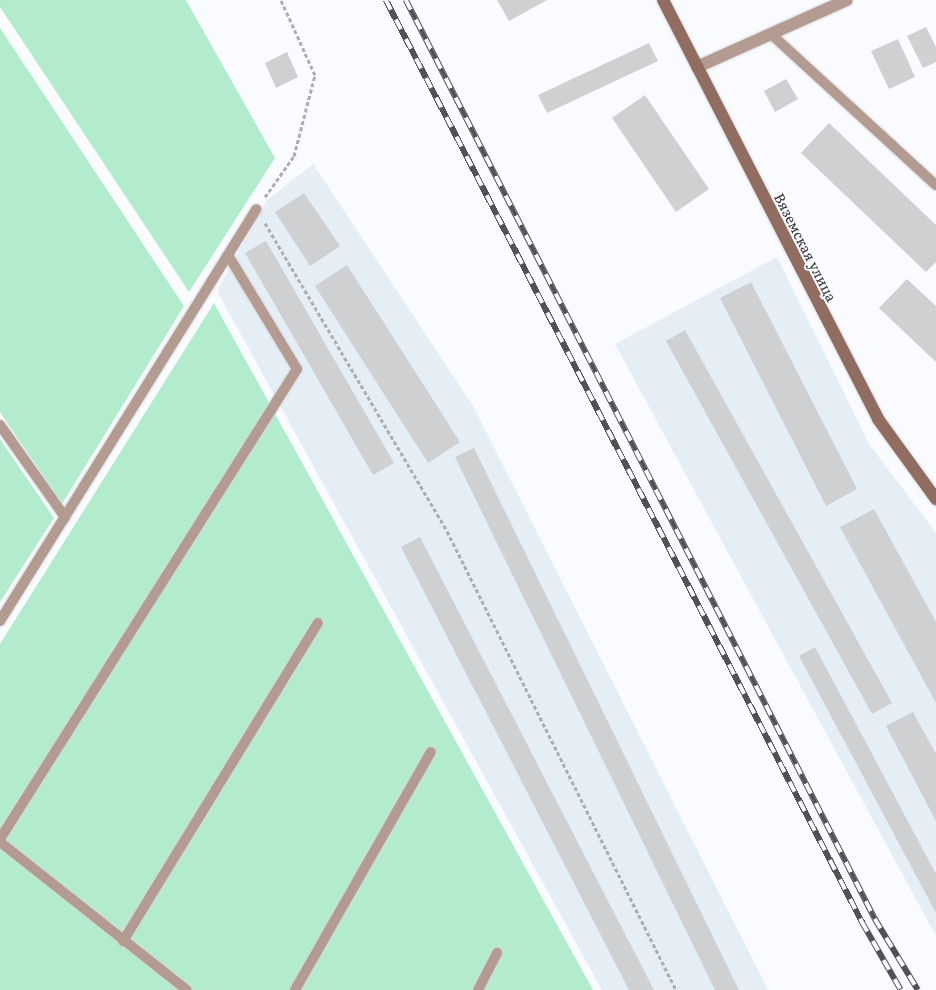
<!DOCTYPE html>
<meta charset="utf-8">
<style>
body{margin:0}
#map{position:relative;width:936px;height:990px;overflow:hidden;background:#f9fbfe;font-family:Literata,serif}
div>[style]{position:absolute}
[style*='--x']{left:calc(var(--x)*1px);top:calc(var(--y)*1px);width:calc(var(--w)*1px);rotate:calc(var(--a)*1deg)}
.built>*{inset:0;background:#e5edf5}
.green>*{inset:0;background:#b3eccd}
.building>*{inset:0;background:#ced0d2}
.path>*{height:3px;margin-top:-1.5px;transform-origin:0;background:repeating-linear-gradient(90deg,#acaeb0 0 4px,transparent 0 6.5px)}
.roads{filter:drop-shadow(0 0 1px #d6d8da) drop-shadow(0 0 1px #d6d8da)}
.service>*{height:10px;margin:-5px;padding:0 5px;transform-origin:5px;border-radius:5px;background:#b49b92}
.minor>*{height:12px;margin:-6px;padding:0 6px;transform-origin:6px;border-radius:6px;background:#b49b92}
.secondary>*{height:12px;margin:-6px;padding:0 6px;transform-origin:6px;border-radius:6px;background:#916c60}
.rail>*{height:5.5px;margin-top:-2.75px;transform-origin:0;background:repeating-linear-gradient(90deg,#f9fbfe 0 11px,#515254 0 22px);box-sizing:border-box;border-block:1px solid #515254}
span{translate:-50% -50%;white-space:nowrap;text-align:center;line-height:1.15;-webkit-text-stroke:4px #f9fbfe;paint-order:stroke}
.street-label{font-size:14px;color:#353637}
</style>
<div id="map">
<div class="built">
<i style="clip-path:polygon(313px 164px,473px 406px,768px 990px,602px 990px,217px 291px,267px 200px)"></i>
<i style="clip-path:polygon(777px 257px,869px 444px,936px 533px,936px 936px,615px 344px)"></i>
</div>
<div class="green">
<i style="clip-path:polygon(0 0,186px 0,275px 158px,189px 292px,0 7px)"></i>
<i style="clip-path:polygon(0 28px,184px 306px,62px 504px,0 412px)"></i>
<i style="clip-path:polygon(214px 303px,593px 990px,0 990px,0 644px)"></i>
<i style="clip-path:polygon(0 439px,54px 518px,0 602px)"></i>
</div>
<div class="building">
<i style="clip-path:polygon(497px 0,547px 0,509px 21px)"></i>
<i style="clip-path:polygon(926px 27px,936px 47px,936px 62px,923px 68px,907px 36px)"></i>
<i style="clip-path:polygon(898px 39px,915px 77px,889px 89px,871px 51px)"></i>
<i style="clip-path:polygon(649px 43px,658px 61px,547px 113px,538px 95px)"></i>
<i style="clip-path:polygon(287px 52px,298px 77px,276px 88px,265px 63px)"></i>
<i style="clip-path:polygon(786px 79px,798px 99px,775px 112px,764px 91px)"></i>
<i style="clip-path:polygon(645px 95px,709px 189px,676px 212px,612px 118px)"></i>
<i style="clip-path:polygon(829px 123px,936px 225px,936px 262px,926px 272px,801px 153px)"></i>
<i style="clip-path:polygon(304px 193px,340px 246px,310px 266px,275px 212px)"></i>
<i style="clip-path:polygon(266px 241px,394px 463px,373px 475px,245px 253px)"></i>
<i style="clip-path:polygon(347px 265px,460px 442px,428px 463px,315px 286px)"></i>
<i style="clip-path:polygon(907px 279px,936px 306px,936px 362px,879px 308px)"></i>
<i style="clip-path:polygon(751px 282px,857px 489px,826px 506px,720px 298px)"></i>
<i style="clip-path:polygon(685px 330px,892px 703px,872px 714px,666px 341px)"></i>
<i style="clip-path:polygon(474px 448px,739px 990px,715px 990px,455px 457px)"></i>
<i style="clip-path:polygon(874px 509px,936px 622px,936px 703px,840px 527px)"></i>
<i style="clip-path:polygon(420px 537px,654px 990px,629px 990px,401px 547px)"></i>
<i style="clip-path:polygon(815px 647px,936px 874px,936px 913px,799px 656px)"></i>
<i style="clip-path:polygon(913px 712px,936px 754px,936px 821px,886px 726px)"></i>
</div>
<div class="path">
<i style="--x:265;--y:197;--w:50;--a:-54.7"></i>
<i style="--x:294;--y:156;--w:84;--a:-75.5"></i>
<i style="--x:315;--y:75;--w:82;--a:-114.4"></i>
<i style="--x:265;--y:223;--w:358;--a:59.4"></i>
<i style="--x:447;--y:531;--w:513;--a:63.48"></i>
</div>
<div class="roads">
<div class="service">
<i style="--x:771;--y:34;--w:224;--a:42.5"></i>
<i style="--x:0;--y:425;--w:113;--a:54.8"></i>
<i style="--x:0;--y:621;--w:485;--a:-58.1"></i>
<i style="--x:0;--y:839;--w:556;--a:-57.71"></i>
<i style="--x:297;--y:369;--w:133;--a:-121.2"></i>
<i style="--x:0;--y:842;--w:238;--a:38.4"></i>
<i style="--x:123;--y:941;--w:373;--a:-58.5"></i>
<i style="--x:295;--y:990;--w:274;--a:-60.3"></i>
<i style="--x:478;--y:990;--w:42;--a:-62.8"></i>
</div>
<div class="minor">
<i style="--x:697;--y:67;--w:164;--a:-24.1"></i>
</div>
<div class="secondary">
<i style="--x:663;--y:0;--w:471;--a:62.8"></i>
<i style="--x:878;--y:419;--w:99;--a:54.1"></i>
</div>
</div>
<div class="rail">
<i style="--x:386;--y:0;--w:1038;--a:62.69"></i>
<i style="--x:862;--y:922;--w:78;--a:60.2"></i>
<i style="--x:406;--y:0;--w:1032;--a:62.96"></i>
<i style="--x:875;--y:919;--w:83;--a:58.8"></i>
</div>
<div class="street-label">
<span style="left:806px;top:247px;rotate:63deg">Вяземская улица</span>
</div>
</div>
